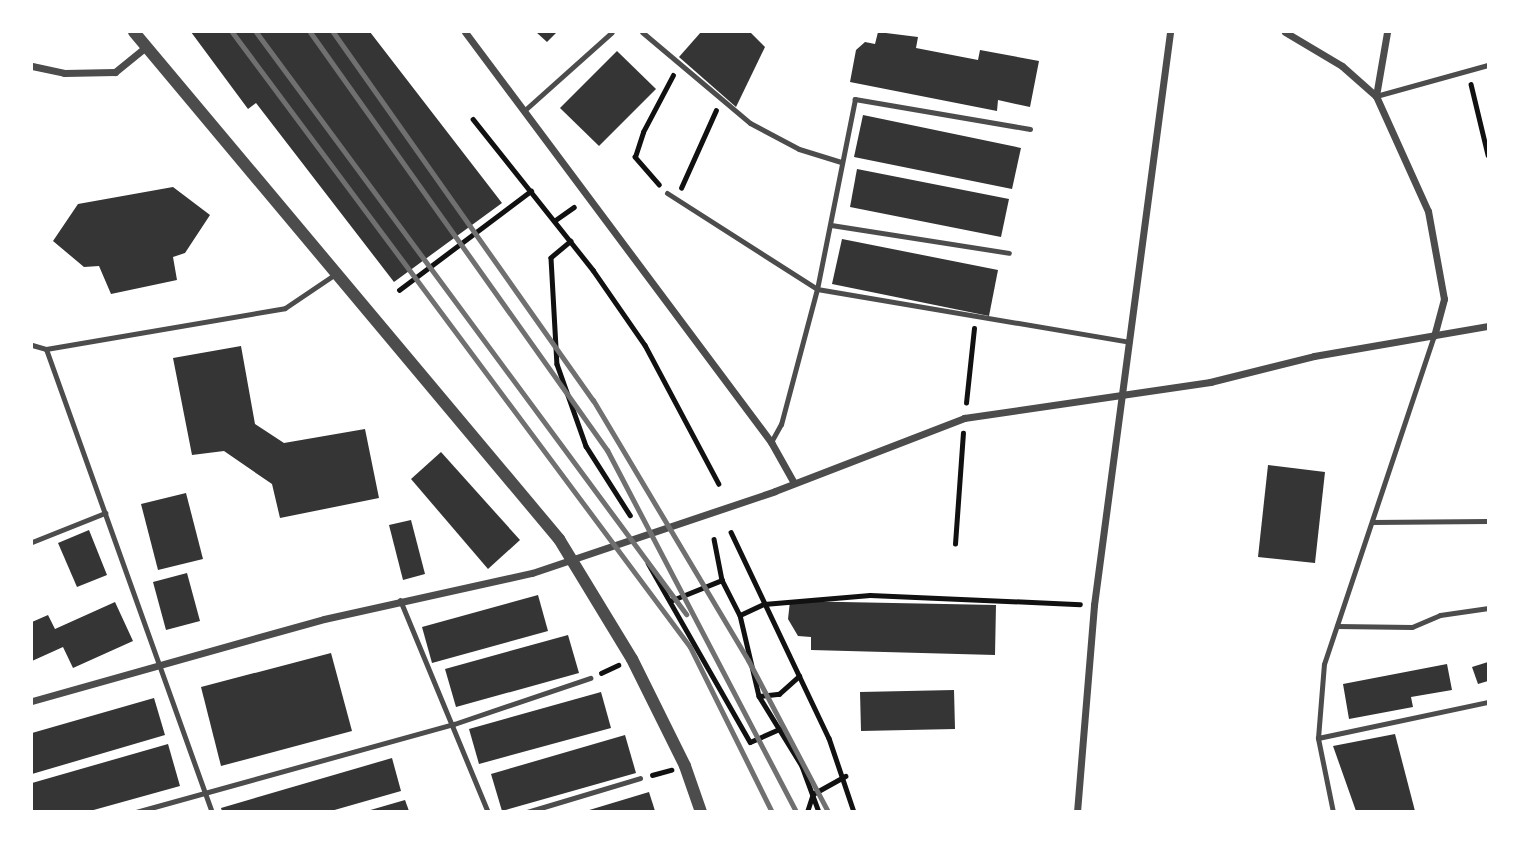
<!DOCTYPE html>
<style>
body{margin:0}
#map{position:relative;width:1520px;height:843px;overflow:hidden;background:#fff;font-family:"Public Sans",sans-serif}
div>[style]{position:absolute}
[style*='--x']{left:calc(var(--x)*1px);top:calc(var(--y)*1px);width:calc(var(--w)*1px);rotate:calc(var(--a)*1deg)}
.building>*{inset:0;background:#353535}
.path>*{height:4.5px;margin:-2.25px;padding:0 2.25px;transform-origin:2.25px;border-radius:2.25px;background:#111}
.service>*{height:5px;margin:-2.5px;padding:0 2.5px;transform-origin:2.5px;border-radius:2.5px;background:#4c4c4c}
.minor>*{height:7px;margin:-3.5px;padding:0 3.5px;transform-origin:3.5px;border-radius:3.5px;background:#4c4c4c}
.tertiary>*{height:12px;margin:-6px;padding:0 6px;transform-origin:6px;border-radius:6px;background:#4c4c4c}
.rail>*{height:5px;margin:-2.5px;padding:0 2.5px;transform-origin:2.5px;border-radius:2.5px;background:#707070}
span{translate:-50% -50%;white-space:nowrap;text-align:center;line-height:1.15;-webkit-text-stroke:5px #fff;paint-order:stroke}
.frame{position:absolute;inset:0;border:33px solid #fff;pointer-events:none}
</style>
<div id="map">
<div class="building">
<i style="clip-path:polygon(191px 32px,370px 32px,502px 203px,394px 282px,256px 103px,248px 109px)"></i>
<i style="clip-path:polygon(536px 32px,557px 32px,547px 42px)"></i>
<i style="clip-path:polygon(701px 32px,750px 32px,765px 47px,736px 107px,679px 57px)"></i>
<i style="clip-path:polygon(878px 32px,918px 37px,916px 48px,978px 60px,980px 50px,1039px 61px,1030px 107px,998px 100px,997px 111px,850px 82px,856px 50px,865px 42px,875px 44px)"></i>
<i style="clip-path:polygon(617px 51px,656px 89px,599px 146px,560px 108px)"></i>
<i style="clip-path:polygon(863px 115px,1021px 148px,1012px 189px,854px 157px)"></i>
<i style="clip-path:polygon(857px 169px,1009px 199px,1001px 237px,850px 207px)"></i>
<i style="clip-path:polygon(173px 187px,210px 215px,185px 253px,173px 257px,177px 280px,111px 294px,99px 266px,84px 267px,53px 241px,78px 204px)"></i>
<i style="clip-path:polygon(842px 239px,998px 270px,989px 316px,832px 284px)"></i>
<i style="clip-path:polygon(241px 346px,255px 424px,284px 443px,365px 429px,379px 498px,280px 518px,272px 484px,224px 451px,192px 455px,173px 358px)"></i>
<i style="clip-path:polygon(441px 452px,520px 540px,488px 569px,411px 479px)"></i>
<i style="clip-path:polygon(1268px 465px,1325px 472px,1315px 563px,1258px 557px)"></i>
<i style="clip-path:polygon(186px 493px,203px 559px,158px 570px,141px 504px)"></i>
<i style="clip-path:polygon(411px 520px,425px 574px,403px 580px,389px 525px)"></i>
<i style="clip-path:polygon(89px 530px,107px 575px,77px 587px,58px 543px)"></i>
<i style="clip-path:polygon(187px 573px,200px 621px,166px 630px,153px 582px)"></i>
<i style="clip-path:polygon(538px 595px,548px 631px,432px 663px,422px 627px)"></i>
<i style="clip-path:polygon(790px 601px,996px 605px,995px 655px,811px 650px,811px 637px,798px 636px,788px 619px)"></i>
<i style="clip-path:polygon(115px 602px,133px 641px,73px 668px,63px 647px,32px 661px,32px 622px,48px 615px,55px 629px)"></i>
<i style="clip-path:polygon(568px 635px,579px 673px,456px 707px,445px 669px)"></i>
<i style="clip-path:polygon(331px 653px,352px 731px,221px 766px,201px 687px)"></i>
<i style="clip-path:polygon(1488px 662px,1488px 681px,1478px 684px,1472px 667px)"></i>
<i style="clip-path:polygon(1447px 664px,1452px 690px,1411px 697px,1413px 707px,1349px 719px,1343px 684px)"></i>
<i style="clip-path:polygon(954px 690px,955px 729px,861px 731px,860px 692px)"></i>
<i style="clip-path:polygon(601px 692px,611px 728px,479px 764px,469px 729px)"></i>
<i style="clip-path:polygon(154px 698px,165px 735px,32px 774px,32px 733px)"></i>
<i style="clip-path:polygon(1395px 734px,1415px 811px,1356px 811px,1333px 746px)"></i>
<i style="clip-path:polygon(625px 735px,636px 773px,502px 811px,491px 774px)"></i>
<i style="clip-path:polygon(168px 744px,180px 786px,90px 811px,32px 811px,32px 783px)"></i>
<i style="clip-path:polygon(392px 758px,401px 791px,331px 811px,222px 811px,221px 808px)"></i>
<i style="clip-path:polygon(649px 792px,655px 811px,586px 811px)"></i>
<i style="clip-path:polygon(405px 800px,409px 811px,367px 811px)"></i>
</div>
<div class="path">
<i style="--x:1471;--y:84;--w:73;--a:76.5"></i>
<i style="--x:473;--y:119;--w:193;--a:51.5"></i>
<i style="--x:593;--y:270;--w:91;--a:55.3"></i>
<i style="--x:645;--y:345;--w:157;--a:62"></i>
<i style="--x:659;--y:185;--w:37;--a:-131"></i>
<i style="--x:635;--y:157;--w:26;--a:-72"></i>
<i style="--x:643;--y:132;--w:64;--a:-62.2"></i>
<i style="--x:681;--y:188;--w:85;--a:-65.8"></i>
<i style="--x:554;--y:221;--w:24;--a:-35"></i>
<i style="--x:571;--y:241;--w:26;--a:140"></i>
<i style="--x:551;--y:258;--w:106;--a:86.8"></i>
<i style="--x:557;--y:364;--w:87;--a:70.5"></i>
<i style="--x:586;--y:446;--w:82;--a:57.5"></i>
<i style="--x:399;--y:290;--w:165;--a:-36.9"></i>
<i style="--x:966;--y:403;--w:75;--a:-83.9"></i>
<i style="--x:731;--y:532;--w:228;--a:64.6"></i>
<i style="--x:829;--y:738;--w:78;--a:71.3"></i>
<i style="--x:714;--y:539;--w:42;--a:79"></i>
<i style="--x:722;--y:580;--w:39;--a:63"></i>
<i style="--x:740;--y:615;--w:83;--a:76.8"></i>
<i style="--x:759;--y:696;--w:82;--a:58.4"></i>
<i style="--x:802;--y:766;--w:49;--a:69.7"></i>
<i style="--x:955;--y:544;--w:111;--a:-85.9"></i>
<i style="--x:648;--y:563;--w:206;--a:60.3"></i>
<i style="--x:750;--y:742;--w:34;--a:-24"></i>
<i style="--x:670;--y:601;--w:56;--a:-22"></i>
<i style="--x:740;--y:615;--w:26;--a:-25"></i>
<i style="--x:764;--y:604;--w:106;--a:-4.9"></i>
<i style="--x:870;--y:595;--w:210;--a:2.5"></i>
<i style="--x:601;--y:673;--w:19;--a:-25"></i>
<i style="--x:759;--y:696;--w:20;--a:-6"></i>
<i style="--x:779;--y:694;--w:27;--a:-42"></i>
<i style="--x:652;--y:775;--w:20;--a:-15"></i>
<i style="--x:807;--y:812;--w:19;--a:-72"></i>
<i style="--x:813;--y:794;--w:37;--a:-29"></i>
</div>
<div class="service">
<i style="--x:642;--y:32;--w:141;--a:40.1"></i>
<i style="--x:750;--y:123;--w:55;--a:28"></i>
<i style="--x:799;--y:149;--w:44;--a:17.2"></i>
<i style="--x:1376;--y:96;--w:116;--a:-15.5"></i>
<i style="--x:526;--y:109;--w:115;--a:-41.8"></i>
<i style="--x:1030;--y:129;--w:178;--a:-170.3"></i>
<i style="--x:855;--y:99;--w:194;--a:101.3"></i>
<i style="--x:817;--y:289;--w:317;--a:9.6"></i>
<i style="--x:667;--y:193;--w:178;--a:32.6"></i>
<i style="--x:817;--y:289;--w:140;--a:104.9"></i>
<i style="--x:781;--y:424;--w:21;--a:119"></i>
<i style="--x:831;--y:225;--w:180;--a:8.9"></i>
<i style="--x:32;--y:345;--w:15;--a:16"></i>
<i style="--x:46;--y:349;--w:242;--a:-9.7"></i>
<i style="--x:285;--y:308;--w:59;--a:-34"></i>
<i style="--x:46;--y:349;--w:492;--a:70.3"></i>
<i style="--x:1372;--y:522;--w:116;--a:-0.5"></i>
<i style="--x:32;--y:542;--w:79;--a:-21.7"></i>
<i style="--x:400;--y:600;--w:230;--a:67.5"></i>
<i style="--x:1337;--y:626;--w:75;--a:0.8"></i>
<i style="--x:1412;--y:627;--w:30;--a:-23"></i>
<i style="--x:1440;--y:615;--w:49;--a:-8.3"></i>
<i style="--x:1318;--y:738;--w:174;--a:-12"></i>
<i style="--x:136;--y:812;--w:330;--a:-15.5"></i>
<i style="--x:454;--y:724;--w:144;--a:-18.7"></i>
<i style="--x:527;--y:812;--w:118;--a:-16.7"></i>
<i style="--x:1333;--y:812;--w:76;--a:-101.5"></i>
<i style="--x:1318;--y:738;--w:74;--a:-85.4"></i>
<i style="--x:1324;--y:664;--w:346;--a:-71.5"></i>
</div>
<div class="minor">
<i style="--x:465;--y:32;--w:512;--a:53.26"></i>
<i style="--x:771;--y:442;--w:47;--a:60.7"></i>
<i style="--x:1285;--y:32;--w:66;--a:30.8"></i>
<i style="--x:1342;--y:66;--w:45;--a:41.4"></i>
<i style="--x:1376;--y:96;--w:126;--a:65.7"></i>
<i style="--x:1428;--y:211;--w:89;--a:79.7"></i>
<i style="--x:1444;--y:299;--w:38;--a:105"></i>
<i style="--x:32;--y:66;--w:33;--a:12"></i>
<i style="--x:64;--y:73;--w:51;--a:-1.1"></i>
<i style="--x:115;--y:72;--w:40;--a:-39"></i>
<i style="--x:1376;--y:96;--w:65;--a:-80.2"></i>
<i style="--x:32;--y:701;--w:303;--a:-15.7"></i>
<i style="--x:324;--y:619;--w:213;--a:-12.5"></i>
<i style="--x:532;--y:573;--w:256;--a:-18.6"></i>
<i style="--x:775;--y:491;--w:203;--a:-21.1"></i>
<i style="--x:964;--y:418;--w:249;--a:-8.3"></i>
<i style="--x:1210;--y:382;--w:107;--a:-14"></i>
<i style="--x:1314;--y:356;--w:177;--a:-9.8"></i>
<i style="--x:1077;--y:812;--w:208;--a:-85.3"></i>
<i style="--x:1094;--y:605;--w:578;--a:-82.44"></i>
</div>
<div class="tertiary">
<i style="--x:134;--y:32;--w:662;--a:50.03"></i>
<i style="--x:559;--y:539;--w:140;--a:58.7"></i>
<i style="--x:632;--y:659;--w:119;--a:63.6"></i>
<i style="--x:685;--y:766;--w:49;--a:70.8"></i>
</div>
<div class="rail">
<i style="--x:232;--y:32;--w:767;--a:53.32"></i>
<i style="--x:690;--y:647;--w:184;--a:63.6"></i>
<i style="--x:256;--y:32;--w:724;--a:53.54"></i>
<i style="--x:310;--y:32;--w:513;--a:54.61"></i>
<i style="--x:607;--y:450;--w:408;--a:62.4"></i>
<i style="--x:333;--y:32;--w:451;--a:54.8"></i>
<i style="--x:593;--y:400;--w:303;--a:59.2"></i>
<i style="--x:748;--y:660;--w:172;--a:62.2"></i>
</div>
<div class="frame"></div>
</div>
